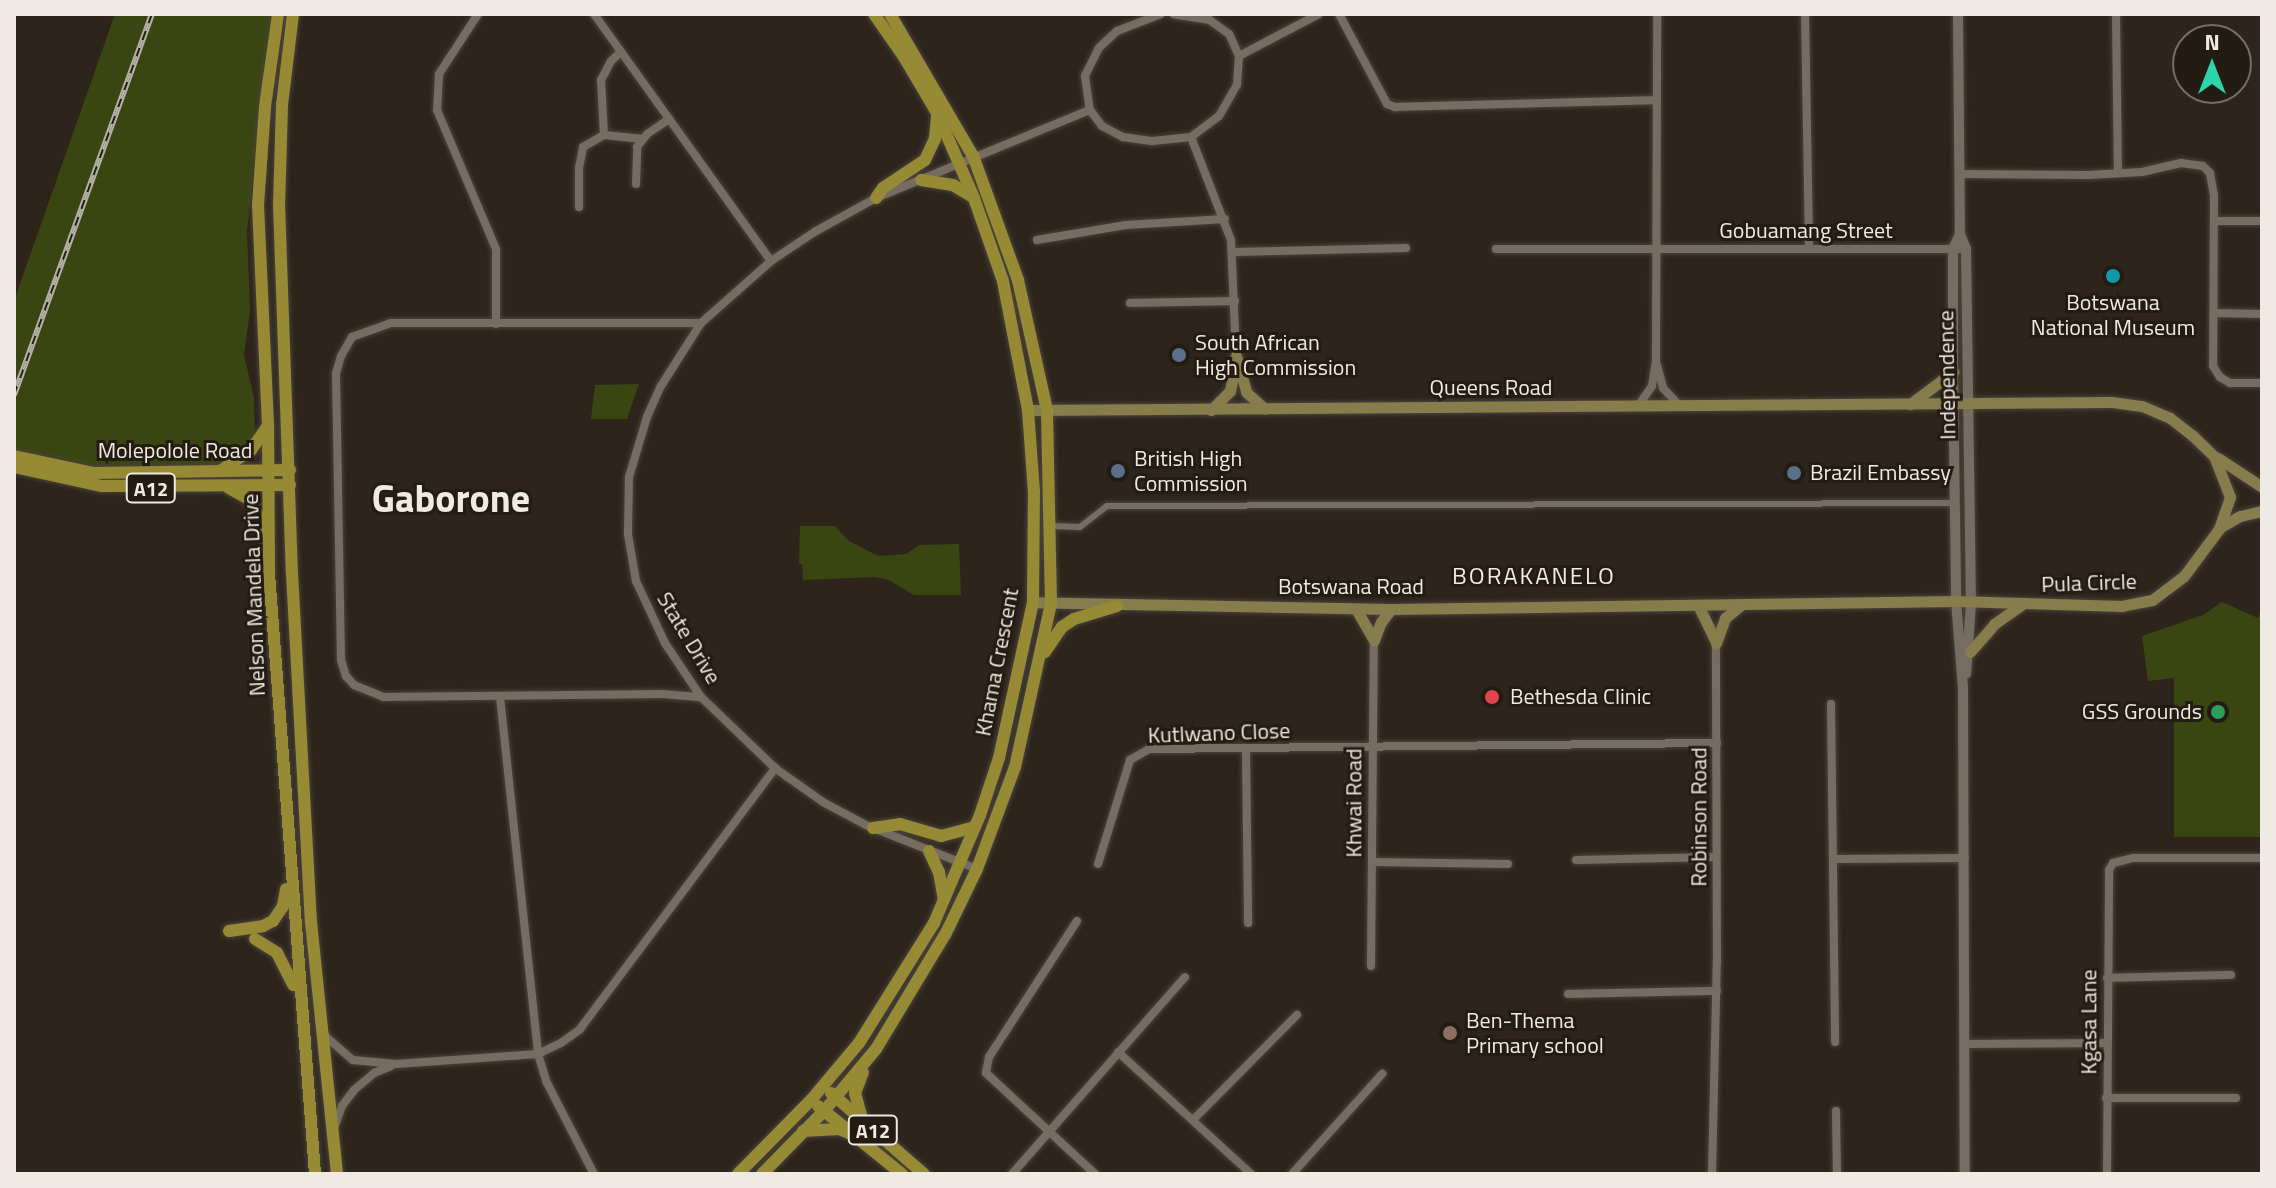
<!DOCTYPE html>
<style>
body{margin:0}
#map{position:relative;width:2276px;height:1188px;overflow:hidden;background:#2d251c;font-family:"Titillium Web",sans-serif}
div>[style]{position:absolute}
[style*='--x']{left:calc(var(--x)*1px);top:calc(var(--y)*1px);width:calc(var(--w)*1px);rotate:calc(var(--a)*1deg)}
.green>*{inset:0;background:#3a4611}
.roads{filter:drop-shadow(0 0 2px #4a433b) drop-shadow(0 0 2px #4a433b)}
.pedestrian>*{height:6px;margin:-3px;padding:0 3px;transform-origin:3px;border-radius:3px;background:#766d62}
.minor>*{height:8px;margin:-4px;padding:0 4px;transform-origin:4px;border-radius:4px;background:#766d62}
.tertiary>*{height:10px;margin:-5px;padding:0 5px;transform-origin:5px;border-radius:5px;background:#766d62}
.secondary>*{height:11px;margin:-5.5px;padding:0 5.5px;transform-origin:5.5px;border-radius:5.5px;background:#867c4c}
.primary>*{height:12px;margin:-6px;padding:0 6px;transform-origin:6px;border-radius:6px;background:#968a35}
.rail>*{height:6px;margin-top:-3px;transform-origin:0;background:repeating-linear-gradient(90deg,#231c13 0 9px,#b6b0a9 0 18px);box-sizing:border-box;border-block:2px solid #b6b0a9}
.dots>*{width:22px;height:22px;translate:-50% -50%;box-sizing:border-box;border:4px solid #231c13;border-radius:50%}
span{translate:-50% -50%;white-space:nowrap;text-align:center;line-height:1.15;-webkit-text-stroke:6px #231c13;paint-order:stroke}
.shield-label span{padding:2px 6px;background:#231c13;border:2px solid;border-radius:6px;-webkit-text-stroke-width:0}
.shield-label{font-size:20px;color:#f0eae4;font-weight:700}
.street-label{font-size:22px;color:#f0eae4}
.poi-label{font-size:22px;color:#f0eae4}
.left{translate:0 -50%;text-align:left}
.right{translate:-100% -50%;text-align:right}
.neighbourhood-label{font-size:24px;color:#f0eae4;letter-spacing:2px}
.town-label{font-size:38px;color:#f0eae4;font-weight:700}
.frame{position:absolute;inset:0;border:16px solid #f0eae4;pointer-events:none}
.north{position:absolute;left:2172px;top:24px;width:80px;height:80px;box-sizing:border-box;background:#231c13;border:2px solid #756e67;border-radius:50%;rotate:0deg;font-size:22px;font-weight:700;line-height:32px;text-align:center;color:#f0eae4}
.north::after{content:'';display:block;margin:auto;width:28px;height:36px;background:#2cd5ab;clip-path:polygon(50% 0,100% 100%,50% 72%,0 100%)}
</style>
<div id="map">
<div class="green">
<i style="clip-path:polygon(115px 14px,271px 14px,247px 231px,250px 310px,244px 355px,254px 398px,255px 438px,249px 447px,223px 465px,101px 471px,14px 451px,14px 301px)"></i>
<i style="clip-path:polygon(639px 384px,627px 419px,591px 419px,595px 385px)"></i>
<i style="clip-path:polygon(800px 526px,835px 526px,849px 541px,878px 556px,906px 554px,919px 545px,959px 544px,961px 595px,914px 595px,889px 580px,875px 577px,803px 580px,802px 564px,799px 564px)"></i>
<i style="clip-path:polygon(2222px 602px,2258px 618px,2262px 606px,2262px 837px,2174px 837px,2174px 678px,2148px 681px,2142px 636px,2203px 615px)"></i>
</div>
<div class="roads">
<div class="pedestrian">
<i style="--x:1051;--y:526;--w:29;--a:2"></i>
<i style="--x:1080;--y:527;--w:34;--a:-38"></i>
<i style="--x:1107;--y:506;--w:847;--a:-0.2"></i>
</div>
<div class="minor">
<i style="--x:478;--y:14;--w:72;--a:123"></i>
<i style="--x:439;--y:74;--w:36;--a:93"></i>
<i style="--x:437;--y:110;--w:151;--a:67"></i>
<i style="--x:496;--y:249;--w:75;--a:90"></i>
<i style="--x:594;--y:14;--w:304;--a:54.4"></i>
<i style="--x:1161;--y:14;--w:47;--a:158.9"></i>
<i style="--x:1117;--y:31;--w:25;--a:137"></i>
<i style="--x:1099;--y:48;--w:31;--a:117"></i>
<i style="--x:1085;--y:76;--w:34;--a:82"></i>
<i style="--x:1090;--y:110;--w:20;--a:53"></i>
<i style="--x:1102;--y:126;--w:24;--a:28"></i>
<i style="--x:1123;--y:137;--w:30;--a:8"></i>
<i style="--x:1153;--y:141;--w:38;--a:-6"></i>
<i style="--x:1191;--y:137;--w:35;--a:-37"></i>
<i style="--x:1219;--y:116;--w:36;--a:-60"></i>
<i style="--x:1237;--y:85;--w:29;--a:-86"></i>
<i style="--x:1239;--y:56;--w:24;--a:-114"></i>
<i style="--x:1229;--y:34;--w:24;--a:-144"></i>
<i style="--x:1210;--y:20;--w:37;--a:-171"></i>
<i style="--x:1339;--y:14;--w:102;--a:61.9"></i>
<i style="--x:1387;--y:104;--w:9;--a:21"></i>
<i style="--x:1395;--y:107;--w:262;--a:-1.5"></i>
<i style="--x:1805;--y:14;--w:235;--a:89"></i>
<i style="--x:2116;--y:14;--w:159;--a:89.3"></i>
<i style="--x:1239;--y:56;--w:90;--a:-27.7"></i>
<i style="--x:604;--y:135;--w:39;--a:6"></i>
<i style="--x:1191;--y:137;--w:110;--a:68.8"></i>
<i style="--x:1231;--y:240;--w:116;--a:87.5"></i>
<i style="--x:1959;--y:174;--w:129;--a:0.4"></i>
<i style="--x:2088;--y:175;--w:54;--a:-3.2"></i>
<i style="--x:2142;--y:172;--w:40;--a:-13"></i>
<i style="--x:2181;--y:163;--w:22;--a:8"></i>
<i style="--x:2203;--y:166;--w:10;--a:45"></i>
<i style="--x:2210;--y:173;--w:22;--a:80"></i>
<i style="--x:2214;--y:195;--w:171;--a:90.3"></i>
<i style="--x:2213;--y:366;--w:13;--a:58"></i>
<i style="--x:2220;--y:377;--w:12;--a:31"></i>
<i style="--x:2230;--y:383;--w:32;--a:0"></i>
<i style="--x:636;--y:184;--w:37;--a:-88"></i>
<i style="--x:637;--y:147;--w:16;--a:-52"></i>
<i style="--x:647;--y:134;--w:27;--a:-34"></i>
<i style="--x:579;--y:207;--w:39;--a:-90"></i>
<i style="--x:579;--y:168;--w:21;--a:-79"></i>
<i style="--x:583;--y:147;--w:24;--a:-30"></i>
<i style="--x:604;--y:135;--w:55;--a:-93.1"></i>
<i style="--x:601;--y:80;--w:21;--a:-62"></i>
<i style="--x:611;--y:61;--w:13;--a:-42"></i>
<i style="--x:2214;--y:221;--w:48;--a:0"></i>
<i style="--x:1037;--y:240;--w:90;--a:-9.6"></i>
<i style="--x:1126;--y:225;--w:99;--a:-3.5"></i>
<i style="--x:1496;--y:249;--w:470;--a:0"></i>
<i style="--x:1233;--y:252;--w:173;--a:-1.3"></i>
<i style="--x:1130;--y:303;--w:105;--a:-1.1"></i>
<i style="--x:2214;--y:313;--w:48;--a:1.2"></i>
<i style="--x:701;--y:323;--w:310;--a:180"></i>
<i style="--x:391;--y:323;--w:41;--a:160.3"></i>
<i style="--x:352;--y:337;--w:22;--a:120"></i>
<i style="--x:341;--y:356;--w:18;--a:106"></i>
<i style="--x:336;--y:373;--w:287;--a:89"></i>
<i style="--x:341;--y:660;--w:17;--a:73"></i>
<i style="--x:346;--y:676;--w:12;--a:48"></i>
<i style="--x:354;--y:685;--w:31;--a:22"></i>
<i style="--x:383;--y:697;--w:280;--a:-0.6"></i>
<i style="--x:663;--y:694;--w:38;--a:5"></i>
<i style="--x:1657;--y:365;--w:24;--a:75"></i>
<i style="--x:1663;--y:388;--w:22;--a:47"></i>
<i style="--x:1638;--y:406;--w:24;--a:-55"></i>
<i style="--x:1652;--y:386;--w:25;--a:-81"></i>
<i style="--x:1656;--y:361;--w:347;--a:-89.8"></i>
<i style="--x:500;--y:697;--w:359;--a:83.9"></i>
<i style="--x:538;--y:1054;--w:30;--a:73"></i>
<i style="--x:547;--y:1083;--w:102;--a:62.7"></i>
<i style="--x:1831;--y:704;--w:338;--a:89.3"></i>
<i style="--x:1246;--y:750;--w:173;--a:89.3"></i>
<i style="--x:1833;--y:859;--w:132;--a:-0.4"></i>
<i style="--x:1576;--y:860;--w:140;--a:-1.2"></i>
<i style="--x:1372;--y:862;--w:136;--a:0.8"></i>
<i style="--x:1098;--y:864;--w:109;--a:-72.9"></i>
<i style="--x:1130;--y:760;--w:22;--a:-30"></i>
<i style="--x:1149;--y:749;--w:568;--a:-0.61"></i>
<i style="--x:977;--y:869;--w:119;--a:-158.4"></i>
<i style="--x:866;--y:825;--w:49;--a:-151.9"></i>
<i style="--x:823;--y:802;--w:59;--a:-144.7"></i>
<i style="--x:775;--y:768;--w:103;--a:-136.2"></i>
<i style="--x:701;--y:697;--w:65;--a:-123.7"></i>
<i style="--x:665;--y:643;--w:68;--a:-115.1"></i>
<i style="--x:636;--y:581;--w:48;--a:-99.7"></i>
<i style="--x:628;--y:534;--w:57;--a:-89"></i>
<i style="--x:629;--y:477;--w:63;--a:-73.3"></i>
<i style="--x:647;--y:417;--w:34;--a:-66"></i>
<i style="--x:661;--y:386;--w:75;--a:-57.6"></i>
<i style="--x:701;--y:323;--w:94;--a:-41.5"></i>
<i style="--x:771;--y:261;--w:54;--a:-33.7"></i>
<i style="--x:816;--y:231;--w:68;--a:-28.8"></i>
<i style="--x:876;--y:198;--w:231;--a:-22.4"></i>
<i style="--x:1077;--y:921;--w:162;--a:122.9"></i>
<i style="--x:989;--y:1057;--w:16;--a:101"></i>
<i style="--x:986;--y:1073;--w:149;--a:42.8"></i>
<i style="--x:1371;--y:966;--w:326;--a:-89.5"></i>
<i style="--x:2107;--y:978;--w:124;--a:-1.4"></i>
<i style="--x:1568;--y:994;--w:149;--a:-1.2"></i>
<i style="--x:324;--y:1035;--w:38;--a:41"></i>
<i style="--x:353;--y:1060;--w:43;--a:5.3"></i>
<i style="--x:396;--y:1064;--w:142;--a:-4"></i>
<i style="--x:538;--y:1054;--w:25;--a:-26"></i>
<i style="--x:561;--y:1043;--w:24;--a:-36"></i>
<i style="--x:580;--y:1029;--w:326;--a:-53.2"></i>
<i style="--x:1965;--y:1044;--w:141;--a:-0.4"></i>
<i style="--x:1118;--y:1052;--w:180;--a:42.5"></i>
<i style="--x:2106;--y:1098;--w:130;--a:0"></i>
<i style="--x:1836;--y:1111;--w:63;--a:89.1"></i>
<i style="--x:1193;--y:1120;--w:148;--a:-45.3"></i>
<i style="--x:335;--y:1126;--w:21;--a:-71"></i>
<i style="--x:342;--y:1106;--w:20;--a:-53"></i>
<i style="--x:354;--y:1090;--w:26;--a:-40"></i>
<i style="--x:374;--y:1073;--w:18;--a:-22"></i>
<i style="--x:1012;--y:1174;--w:262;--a:-48.7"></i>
<i style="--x:1292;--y:1174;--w:135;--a:-48"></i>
<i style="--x:1712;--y:1174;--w:213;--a:-88.7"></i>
<i style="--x:1717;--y:961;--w:318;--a:-90.2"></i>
<i style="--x:2107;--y:1174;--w:304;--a:-89.6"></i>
<i style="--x:2109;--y:870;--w:8;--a:-60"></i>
<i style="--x:2113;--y:863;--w:21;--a:-14"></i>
<i style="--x:2133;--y:858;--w:129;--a:0"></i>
</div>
<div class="tertiary">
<i style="--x:1958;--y:14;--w:220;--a:89.5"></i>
<i style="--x:1960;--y:234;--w:16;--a:68"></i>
<i style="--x:1966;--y:249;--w:354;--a:89.2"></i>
<i style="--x:1971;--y:603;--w:71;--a:94"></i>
<i style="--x:1960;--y:234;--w:17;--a:115"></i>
<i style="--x:1953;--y:249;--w:123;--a:90"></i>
<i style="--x:1953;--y:372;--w:229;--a:89.2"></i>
<i style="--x:1956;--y:601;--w:87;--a:85.4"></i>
<i style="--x:1963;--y:688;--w:486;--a:89.8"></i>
</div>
<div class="secondary">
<i style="--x:1236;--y:356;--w:37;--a:74"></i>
<i style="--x:1246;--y:392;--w:25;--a:42"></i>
<i style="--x:1910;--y:404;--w:54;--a:-36.7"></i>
<i style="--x:1028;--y:410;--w:1084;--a:-0.42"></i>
<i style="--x:2112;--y:402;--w:30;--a:8"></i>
<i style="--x:2142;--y:406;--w:30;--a:23"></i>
<i style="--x:2170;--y:418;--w:28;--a:38"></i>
<i style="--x:2192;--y:435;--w:30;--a:44"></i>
<i style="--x:2214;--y:456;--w:44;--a:68.7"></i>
<i style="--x:2230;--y:497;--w:34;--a:109"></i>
<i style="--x:2219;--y:529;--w:59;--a:126.7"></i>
<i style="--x:2184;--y:576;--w:40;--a:143"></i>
<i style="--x:2152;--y:600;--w:31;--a:169"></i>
<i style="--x:2122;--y:606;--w:166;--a:-178.3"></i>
<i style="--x:1956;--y:601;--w:565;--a:179.19"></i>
<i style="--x:1391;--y:609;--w:358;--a:-178.9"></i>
<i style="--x:1211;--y:410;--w:27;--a:-45"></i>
<i style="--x:1230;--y:391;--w:31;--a:-79"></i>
<i style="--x:2218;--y:458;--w:53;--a:33.4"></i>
<i style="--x:2219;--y:528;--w:24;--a:-30"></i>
<i style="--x:2240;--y:516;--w:23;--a:-13"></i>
<i style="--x:1698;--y:605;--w:41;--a:64.1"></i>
<i style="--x:1356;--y:609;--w:36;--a:60"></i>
<i style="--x:1374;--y:640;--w:19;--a:-69"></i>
<i style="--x:1381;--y:622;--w:16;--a:-52"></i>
<i style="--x:1716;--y:643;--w:27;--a:-70"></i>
<i style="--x:1725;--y:618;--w:21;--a:-39"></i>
<i style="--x:1970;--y:652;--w:37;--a:-49"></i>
<i style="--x:1994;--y:624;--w:33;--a:-35"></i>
</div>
<div class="primary">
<i style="--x:278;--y:14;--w:94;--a:98"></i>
<i style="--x:265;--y:107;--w:98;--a:94.1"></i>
<i style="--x:258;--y:205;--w:220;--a:87.4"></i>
<i style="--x:268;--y:425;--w:148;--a:89.6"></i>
<i style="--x:269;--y:573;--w:603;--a:85.62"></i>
<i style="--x:293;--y:14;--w:92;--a:96.9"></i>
<i style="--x:282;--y:105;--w:99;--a:91.7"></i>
<i style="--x:279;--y:204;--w:369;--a:88"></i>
<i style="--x:292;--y:573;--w:350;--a:86.9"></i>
<i style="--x:311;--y:922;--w:253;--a:84.1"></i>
<i style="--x:921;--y:180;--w:32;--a:9"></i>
<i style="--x:953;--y:185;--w:21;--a:31"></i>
<i style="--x:876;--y:198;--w:12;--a:-55"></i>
<i style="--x:883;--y:188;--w:50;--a:-33.7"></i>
<i style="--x:925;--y:160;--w:23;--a:-65"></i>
<i style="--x:935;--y:139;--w:23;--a:-85"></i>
<i style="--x:14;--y:456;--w:82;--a:12"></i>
<i style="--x:94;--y:473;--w:196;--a:-0.9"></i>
<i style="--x:14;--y:467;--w:90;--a:12.2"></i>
<i style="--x:102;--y:486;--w:188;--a:-0.3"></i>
<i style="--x:220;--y:471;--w:37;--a:-34"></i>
<i style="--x:251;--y:450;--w:28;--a:-55"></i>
<i style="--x:229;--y:488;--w:23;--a:29"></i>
<i style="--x:249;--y:499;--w:34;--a:62"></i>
<i style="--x:1045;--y:652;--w:30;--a:-56"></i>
<i style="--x:1062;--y:627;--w:14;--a:-34"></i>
<i style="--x:1074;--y:619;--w:45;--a:-16.8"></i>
<i style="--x:873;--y:828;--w:27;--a:-8"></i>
<i style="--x:900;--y:824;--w:43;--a:16.3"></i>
<i style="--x:941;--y:836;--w:35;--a:-15"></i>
<i style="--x:929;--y:851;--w:23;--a:65"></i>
<i style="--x:939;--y:872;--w:27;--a:80"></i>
<i style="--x:229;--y:931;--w:34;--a:-8"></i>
<i style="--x:263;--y:926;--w:11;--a:-27"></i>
<i style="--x:273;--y:921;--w:18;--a:-56"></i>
<i style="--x:283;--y:906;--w:17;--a:-80"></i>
<i style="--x:255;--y:939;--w:26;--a:32"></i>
<i style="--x:277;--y:953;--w:36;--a:63"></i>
<i style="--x:831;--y:1093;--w:123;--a:41.1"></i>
<i style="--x:818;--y:1106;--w:108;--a:39"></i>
<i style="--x:862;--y:1119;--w:27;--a:-105"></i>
<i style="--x:855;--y:1093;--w:22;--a:-69"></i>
<i style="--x:803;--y:1131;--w:36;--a:-3"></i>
<i style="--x:839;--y:1129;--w:13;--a:23"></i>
<i style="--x:738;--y:1174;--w:104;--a:-45.4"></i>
<i style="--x:811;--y:1100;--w:75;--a:-49.9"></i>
<i style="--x:859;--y:1043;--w:142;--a:-58"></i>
<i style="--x:934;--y:923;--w:117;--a:-66.9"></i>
<i style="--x:980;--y:815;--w:60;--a:-71.6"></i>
<i style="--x:999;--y:758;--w:160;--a:-77.7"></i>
<i style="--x:1033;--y:602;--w:110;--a:-89.5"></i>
<i style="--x:1034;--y:492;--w:82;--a:-94.2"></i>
<i style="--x:1028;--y:410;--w:131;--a:-101"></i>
<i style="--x:1003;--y:281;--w:88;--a:-109.3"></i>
<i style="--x:974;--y:198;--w:93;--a:-113.5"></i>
<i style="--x:937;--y:113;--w:65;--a:-120.5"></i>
<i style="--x:904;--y:57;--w:52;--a:-124.9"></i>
<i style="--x:762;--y:1174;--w:88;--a:-45.5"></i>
<i style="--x:824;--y:1111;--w:81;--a:-50"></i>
<i style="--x:876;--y:1049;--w:135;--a:-58.9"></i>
<i style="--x:946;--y:933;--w:71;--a:-64.2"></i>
<i style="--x:977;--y:869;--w:109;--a:-69.6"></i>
<i style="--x:1015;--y:767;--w:168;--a:-77.6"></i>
<i style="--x:1051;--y:603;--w:193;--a:-91.2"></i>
<i style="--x:1047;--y:410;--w:133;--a:-102.6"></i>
<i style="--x:1018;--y:280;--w:132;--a:-109.9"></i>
<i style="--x:973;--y:156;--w:164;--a:-120.3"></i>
</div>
</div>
<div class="rail">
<i style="--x:14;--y:395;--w:405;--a:-70.1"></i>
</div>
<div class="dots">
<i style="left:2113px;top:276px;background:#0f9aa8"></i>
<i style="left:1179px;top:355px;background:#5c6f8a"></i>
<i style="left:1118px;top:471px;background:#5c6f8a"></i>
<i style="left:1794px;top:473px;background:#5c6f8a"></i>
<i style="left:1492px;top:697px;background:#e0444e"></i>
<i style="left:2218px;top:712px;background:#2e9e5b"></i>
<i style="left:1450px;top:1033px;background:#8d6e63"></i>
</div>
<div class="shield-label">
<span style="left:151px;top:488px">A12</span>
<span style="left:873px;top:1130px">A12</span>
</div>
<div class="street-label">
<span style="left:1806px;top:231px">Gobuamang Street</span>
<span style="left:1947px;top:375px;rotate:-91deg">Independence</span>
<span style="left:1491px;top:388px">Queens Road</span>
<span style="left:175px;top:451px">Molepolole Road</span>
<span style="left:2089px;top:583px;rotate:-2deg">Pula Circle</span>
<span style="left:1351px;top:587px">Botswana Road</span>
<span style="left:254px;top:595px;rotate:-92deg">Nelson Mandela Drive</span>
<span style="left:689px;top:638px;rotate:59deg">State Drive</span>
<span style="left:997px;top:662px;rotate:-79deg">Khama Crescent</span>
<span style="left:1219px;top:733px;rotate:-2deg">Kutlwano Close</span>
<span style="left:1354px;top:803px;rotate:-90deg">Khwai Road</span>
<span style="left:1699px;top:817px;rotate:-90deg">Robinson Road</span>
<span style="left:2089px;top:1022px;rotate:-90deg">Kgasa Lane</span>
</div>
<div class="poi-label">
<span style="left:2113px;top:315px">Botswana<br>National Museum</span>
<span class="left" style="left:1195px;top:355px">South African<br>High Commission</span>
<span class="left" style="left:1134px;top:471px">British High<br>Commission</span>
<span class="left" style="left:1810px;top:473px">Brazil Embassy</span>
<span class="left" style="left:1510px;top:697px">Bethesda Clinic</span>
<span class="right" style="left:2202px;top:712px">GSS Grounds</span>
<span class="left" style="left:1466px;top:1033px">Ben-Thema<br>Primary school</span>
</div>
<div class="neighbourhood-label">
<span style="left:1534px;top:576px">BORAKANELO</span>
</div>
<div class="town-label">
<span style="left:451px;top:499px">Gaborone</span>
</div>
<div class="frame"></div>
<div class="north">N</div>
</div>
